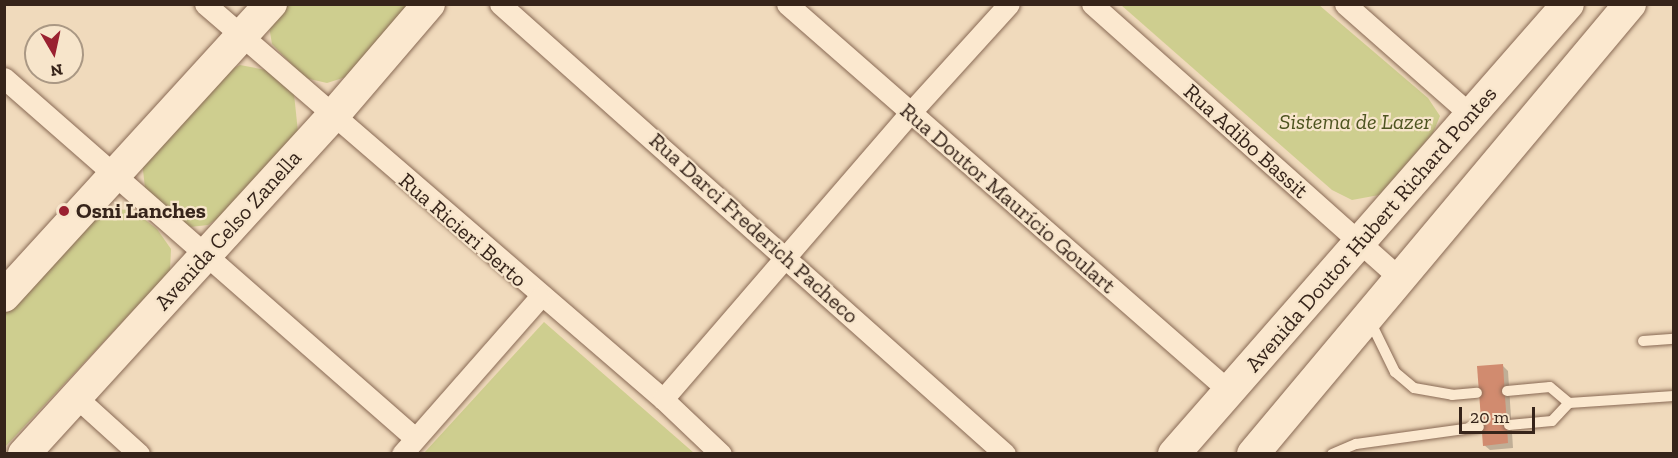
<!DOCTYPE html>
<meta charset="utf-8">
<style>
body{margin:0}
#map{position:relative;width:1678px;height:458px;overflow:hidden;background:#f0dabc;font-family:"Zilla Slab",serif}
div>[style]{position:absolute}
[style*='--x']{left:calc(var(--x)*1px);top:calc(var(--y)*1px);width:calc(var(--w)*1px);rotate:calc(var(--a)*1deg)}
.green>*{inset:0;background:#cece8f}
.shadow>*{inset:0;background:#0003}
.building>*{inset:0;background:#d18b6f}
.roads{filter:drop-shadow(0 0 2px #886954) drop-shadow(0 0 2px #886954)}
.lane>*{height:10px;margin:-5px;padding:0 5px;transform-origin:5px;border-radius:5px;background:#fbe8cf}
.street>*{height:21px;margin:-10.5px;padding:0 10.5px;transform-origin:10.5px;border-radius:10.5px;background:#fbe8cf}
.secondary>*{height:32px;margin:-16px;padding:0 16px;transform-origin:16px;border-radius:16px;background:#fbe8cf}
.dots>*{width:16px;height:16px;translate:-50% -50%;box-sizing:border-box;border:3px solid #f7e5cb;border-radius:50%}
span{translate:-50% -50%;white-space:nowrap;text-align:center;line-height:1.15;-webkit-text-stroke:4.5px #f7e5cb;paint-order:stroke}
.park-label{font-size:22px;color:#4d5420;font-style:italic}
.street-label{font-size:22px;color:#36241a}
.poi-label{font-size:22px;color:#36241a;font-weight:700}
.left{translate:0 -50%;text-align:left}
.frame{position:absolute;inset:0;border:6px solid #36241a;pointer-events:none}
.north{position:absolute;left:24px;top:24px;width:60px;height:60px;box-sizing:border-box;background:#f7e5cb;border:2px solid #aa9884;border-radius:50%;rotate:171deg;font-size:16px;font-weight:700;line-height:24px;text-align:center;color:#36241a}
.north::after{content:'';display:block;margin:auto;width:21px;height:27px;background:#9a2131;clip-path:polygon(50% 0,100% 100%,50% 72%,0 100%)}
.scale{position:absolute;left:1459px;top:407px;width:76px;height:27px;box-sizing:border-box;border:3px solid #36241a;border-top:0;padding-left:8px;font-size:18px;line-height:21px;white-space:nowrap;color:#36241a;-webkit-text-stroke:4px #f7e5cb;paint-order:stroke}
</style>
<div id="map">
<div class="green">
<i style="clip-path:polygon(283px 5px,415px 5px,346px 77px,327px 83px,305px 78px,272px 44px,268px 20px)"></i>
<i style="clip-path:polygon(1121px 5px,1319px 5px,1428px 98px,1440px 116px,1433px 133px,1379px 195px,1352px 200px,1332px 190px)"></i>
<i style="clip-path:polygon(240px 65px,271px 71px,294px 94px,298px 132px,221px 216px,208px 225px,190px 227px,166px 216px,145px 188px,142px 161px,219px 75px)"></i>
<i style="clip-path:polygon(111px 208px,134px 211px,157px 229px,171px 249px,170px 271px,5px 447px,5px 311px,92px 215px)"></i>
<i style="clip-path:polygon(544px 322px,694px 453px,424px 453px)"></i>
</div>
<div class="shadow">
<i style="clip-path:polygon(1502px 365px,1508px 371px,1513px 448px,1490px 450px,1484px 445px)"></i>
</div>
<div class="building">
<i style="clip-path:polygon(1503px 364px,1508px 443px,1483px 446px,1477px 366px)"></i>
</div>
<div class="roads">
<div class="lane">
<i style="--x:1370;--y:321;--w:57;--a:63.9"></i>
<i style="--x:1395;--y:372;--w:25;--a:40"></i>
<i style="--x:1414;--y:388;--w:39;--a:10"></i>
<i style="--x:1452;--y:395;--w:25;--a:-5"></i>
<i style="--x:1643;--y:341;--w:31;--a:-4"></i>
<i style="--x:1507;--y:391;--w:43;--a:-5.3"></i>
<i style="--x:1550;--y:387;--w:25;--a:40"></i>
<i style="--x:1509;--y:425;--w:43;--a:-5.3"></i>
<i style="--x:1552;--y:421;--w:25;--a:-47"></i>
<i style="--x:1569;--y:403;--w:105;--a:-3.8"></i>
<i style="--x:1332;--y:454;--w:26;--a:-23"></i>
<i style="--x:1356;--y:444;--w:124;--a:-7.9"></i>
</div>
<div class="street">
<i style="--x:205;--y:4;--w:605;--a:40.78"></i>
<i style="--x:663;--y:399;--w:80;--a:43.5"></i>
<i style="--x:500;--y:4;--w:676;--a:41.7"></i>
<i style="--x:787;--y:4;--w:587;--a:41.2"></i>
<i style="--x:1092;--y:4;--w:411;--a:41.7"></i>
<i style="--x:1345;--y:4;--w:168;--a:41.4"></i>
<i style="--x:4;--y:78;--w:546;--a:41.22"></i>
<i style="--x:76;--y:397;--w:85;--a:42.1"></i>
<i style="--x:663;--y:399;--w:378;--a:-49.2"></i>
<i style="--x:910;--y:113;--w:147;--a:-47.8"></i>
<i style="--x:402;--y:454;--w:209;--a:-48.7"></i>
</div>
<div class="secondary">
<i style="--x:4;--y:296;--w:396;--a:-47.6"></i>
<i style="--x:24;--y:454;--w:457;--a:-47.6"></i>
<i style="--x:332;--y:117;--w:149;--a:-49.4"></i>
<i style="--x:1174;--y:454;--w:598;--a:-48.8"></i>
<i style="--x:1253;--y:454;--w:587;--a:-50.04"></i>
</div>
</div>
<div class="dots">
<i style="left:64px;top:211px;background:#9a2131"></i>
</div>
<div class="park-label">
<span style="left:1355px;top:122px">Sistema de Lazer</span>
</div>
<div class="street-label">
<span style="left:1246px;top:141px;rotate:42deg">Rua Adibo Bassit</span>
<span style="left:1008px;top:198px;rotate:41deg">Rua Doutor Maurício Goulart</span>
<span style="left:754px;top:228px;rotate:42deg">Rua Darci Frederich Pacheco</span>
<span style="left:1371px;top:229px;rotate:-49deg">Avenida Doutor Hubert Richard Pontes</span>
<span style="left:228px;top:230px;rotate:-48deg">Avenida Celso Zanella</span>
<span style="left:463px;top:230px;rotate:41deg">Rua Ricieri Berto</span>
</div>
<div class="poi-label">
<span class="left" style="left:76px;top:211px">Osni Lanches</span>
</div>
<div class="frame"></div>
<div class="north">N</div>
<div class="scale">20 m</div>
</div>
